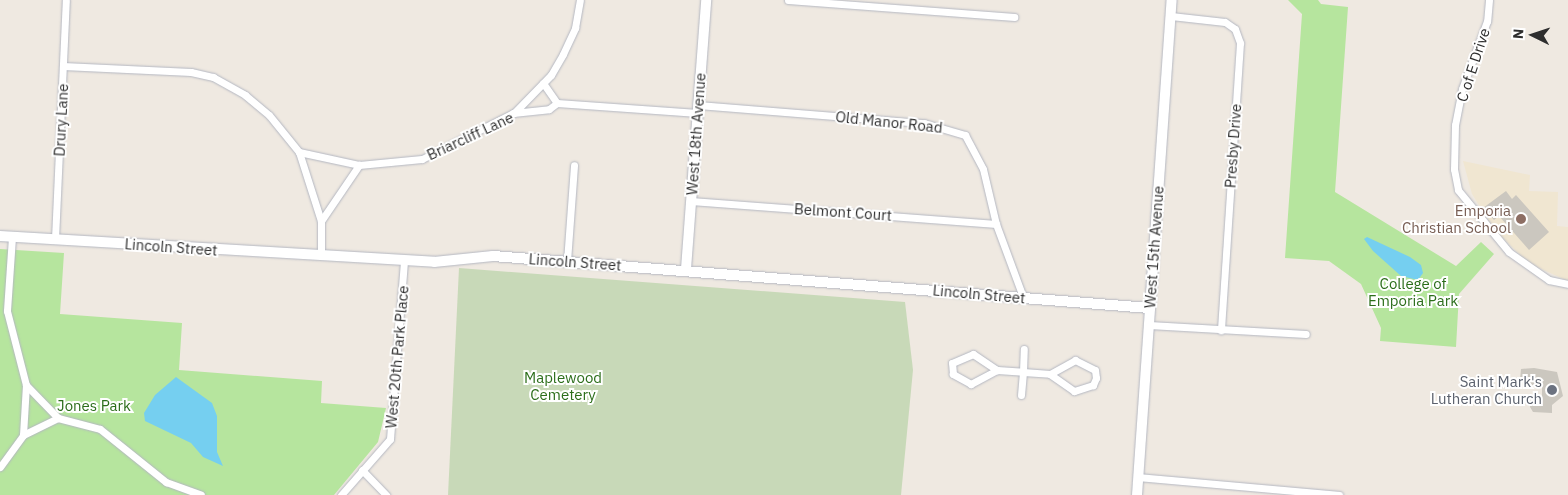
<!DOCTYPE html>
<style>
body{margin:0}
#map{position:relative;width:1568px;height:495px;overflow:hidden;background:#efe9e1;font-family:"IBM Plex Sans",sans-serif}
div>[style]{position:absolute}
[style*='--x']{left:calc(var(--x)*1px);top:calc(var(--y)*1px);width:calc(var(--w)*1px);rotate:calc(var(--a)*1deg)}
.education>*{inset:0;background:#f0e6d1}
.green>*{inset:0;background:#b6e59e}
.cemetery>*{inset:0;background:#c8d9b8}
.water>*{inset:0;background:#75cff0}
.building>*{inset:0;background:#cbc7bf}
.roads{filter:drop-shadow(0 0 1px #b4b7c1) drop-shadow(0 0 1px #b4b7c1)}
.street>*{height:7px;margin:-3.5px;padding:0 3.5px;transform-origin:3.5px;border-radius:3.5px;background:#fff}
.secondary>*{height:10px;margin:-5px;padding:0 5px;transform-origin:5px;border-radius:5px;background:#fff}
.dots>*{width:14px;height:14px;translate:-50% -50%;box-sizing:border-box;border:2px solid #fff;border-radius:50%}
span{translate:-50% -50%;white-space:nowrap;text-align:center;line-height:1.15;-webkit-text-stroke:4px #fff;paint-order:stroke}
.street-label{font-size:15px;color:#2e2e2e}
.education-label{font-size:15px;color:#785e54}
.right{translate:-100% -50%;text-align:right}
.park-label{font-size:15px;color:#2c6e1b}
.worship-label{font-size:15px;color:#5b616d}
.north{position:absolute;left:1508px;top:10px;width:50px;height:50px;-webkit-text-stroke:4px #fff;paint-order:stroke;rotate:274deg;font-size:14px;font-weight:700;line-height:20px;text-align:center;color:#2e2e2e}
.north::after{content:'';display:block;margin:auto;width:18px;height:22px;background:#2e2e2e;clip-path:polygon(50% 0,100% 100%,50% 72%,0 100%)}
</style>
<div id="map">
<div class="education">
<i style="clip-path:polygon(1463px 161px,1530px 175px,1529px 191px,1558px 192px,1557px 226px,1568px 227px,1568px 281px,1528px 263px,1493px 228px,1472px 194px)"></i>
</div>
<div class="green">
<i style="clip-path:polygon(1288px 0,1318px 0,1321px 4px,1348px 7px,1335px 192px,1456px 266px,1481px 242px,1494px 254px,1459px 294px,1456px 347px,1380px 341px,1381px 328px,1361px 284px,1329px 261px,1285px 258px,1302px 14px)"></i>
<i style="clip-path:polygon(0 249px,64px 253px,60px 314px,182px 323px,179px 370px,322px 381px,321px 403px,386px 408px,378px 442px,334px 495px,0 495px)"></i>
</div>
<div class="cemetery">
<i style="clip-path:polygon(459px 268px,905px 302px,913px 370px,901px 495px,448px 495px)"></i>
</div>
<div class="water">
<i style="clip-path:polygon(1367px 237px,1410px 257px,1421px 265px,1423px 273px,1418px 280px,1401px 276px,1373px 251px,1364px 239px)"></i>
<i style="clip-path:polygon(176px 377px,212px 403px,217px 416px,217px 452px,223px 466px,203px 457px,191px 443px,145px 421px,144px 413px,155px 395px)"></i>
</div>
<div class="building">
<i style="clip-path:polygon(1506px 191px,1512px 199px,1516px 195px,1549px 232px,1529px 250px,1499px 216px,1494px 220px,1483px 208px)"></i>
<i style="clip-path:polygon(1534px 368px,1557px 372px,1563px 396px,1552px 405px,1552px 413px,1533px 412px,1530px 407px,1531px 399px,1542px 397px,1542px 386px,1524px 384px,1525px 380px,1520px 380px,1521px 369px)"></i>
</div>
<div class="roads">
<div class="street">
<i style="--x:788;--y:0;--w:227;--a:4.3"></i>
<i style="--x:1489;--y:0;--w:21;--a:95"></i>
<i style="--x:1487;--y:21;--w:72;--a:110.2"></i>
<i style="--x:1462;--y:89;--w:37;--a:101"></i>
<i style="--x:1455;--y:125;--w:44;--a:91.3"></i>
<i style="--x:1454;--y:169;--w:21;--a:79"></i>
<i style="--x:1458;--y:190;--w:80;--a:50.6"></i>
<i style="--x:1509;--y:252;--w:49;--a:35"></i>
<i style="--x:1549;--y:280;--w:19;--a:12"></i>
<i style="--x:1171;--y:16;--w:54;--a:6.3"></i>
<i style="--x:1225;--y:22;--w:12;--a:35"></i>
<i style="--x:1235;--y:29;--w:15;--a:70"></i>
<i style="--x:1240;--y:43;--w:288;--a:93.8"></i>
<i style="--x:63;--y:66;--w:128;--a:2.7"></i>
<i style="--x:191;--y:72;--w:23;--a:13"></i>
<i style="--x:213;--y:77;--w:37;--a:29"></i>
<i style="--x:245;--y:95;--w:31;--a:40"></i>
<i style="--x:269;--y:115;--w:48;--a:51"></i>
<i style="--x:299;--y:152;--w:61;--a:12.2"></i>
<i style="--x:359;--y:165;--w:63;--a:-5.4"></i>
<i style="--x:422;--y:159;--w:102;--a:-26.8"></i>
<i style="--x:513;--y:113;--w:36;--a:-6"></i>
<i style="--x:549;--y:109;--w:10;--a:-37"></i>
<i style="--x:557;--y:103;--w:141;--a:4.1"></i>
<i style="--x:543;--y:83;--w:24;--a:55"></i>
<i style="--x:698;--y:105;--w:227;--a:4.6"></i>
<i style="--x:924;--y:123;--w:43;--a:16.3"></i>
<i style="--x:965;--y:135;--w:38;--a:62"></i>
<i style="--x:983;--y:169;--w:57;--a:76.7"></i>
<i style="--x:996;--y:224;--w:78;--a:69.7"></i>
<i style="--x:514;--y:113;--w:53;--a:-45.8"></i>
<i style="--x:551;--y:75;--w:24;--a:-60"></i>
<i style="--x:563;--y:54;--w:29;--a:-65"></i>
<i style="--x:575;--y:28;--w:28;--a:-80"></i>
<i style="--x:299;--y:152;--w:72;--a:72.3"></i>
<i style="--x:321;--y:221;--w:68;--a:-55.8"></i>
<i style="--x:691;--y:201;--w:306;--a:4.3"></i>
<i style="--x:12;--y:237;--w:74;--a:93.9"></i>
<i style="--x:7;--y:311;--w:76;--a:75.6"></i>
<i style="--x:26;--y:385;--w:46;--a:45.9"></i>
<i style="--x:58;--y:418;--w:43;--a:14.7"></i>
<i style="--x:100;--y:429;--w:85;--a:38.8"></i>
<i style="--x:166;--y:482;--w:37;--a:20"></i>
<i style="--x:55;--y:239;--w:239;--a:-87.4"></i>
<i style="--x:321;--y:256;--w:35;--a:-90"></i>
<i style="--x:567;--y:261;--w:96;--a:-85.8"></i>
<i style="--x:1149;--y:325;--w:157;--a:3.3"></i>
<i style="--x:997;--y:370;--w:30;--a:152"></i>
<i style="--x:971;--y:384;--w:21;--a:-151"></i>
<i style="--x:953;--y:374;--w:11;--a:-95"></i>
<i style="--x:952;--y:363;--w:23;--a:-23"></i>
<i style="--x:973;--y:354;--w:29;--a:34"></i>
<i style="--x:997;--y:370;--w:26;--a:4"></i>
<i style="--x:1023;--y:372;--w:23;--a:-88"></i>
<i style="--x:1021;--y:395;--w:23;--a:-85"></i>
<i style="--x:1023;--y:372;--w:27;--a:4"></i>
<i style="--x:1050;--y:374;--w:29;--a:-29"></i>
<i style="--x:1075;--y:360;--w:22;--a:27"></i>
<i style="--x:1095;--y:370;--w:8;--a:83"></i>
<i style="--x:1096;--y:378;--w:8;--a:113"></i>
<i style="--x:1093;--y:385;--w:20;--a:162"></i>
<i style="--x:1074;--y:391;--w:29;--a:-145"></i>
<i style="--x:23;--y:435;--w:39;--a:-26"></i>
<i style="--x:0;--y:467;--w:39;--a:-54"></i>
<i style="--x:23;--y:435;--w:50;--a:-86.6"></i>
<i style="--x:362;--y:470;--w:35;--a:46"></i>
<i style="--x:1138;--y:477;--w:202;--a:5.1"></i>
<i style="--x:341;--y:495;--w:74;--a:-48.8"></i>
<i style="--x:390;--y:439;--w:180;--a:-85.5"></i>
</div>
<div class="secondary">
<i style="--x:0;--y:236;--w:435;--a:3.4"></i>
<i style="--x:434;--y:262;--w:59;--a:-5.8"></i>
<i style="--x:493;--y:256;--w:659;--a:4.53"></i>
<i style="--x:686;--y:269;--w:270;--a:-85.7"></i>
<i style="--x:1137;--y:495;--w:496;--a:-86"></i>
</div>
</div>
<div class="dots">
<i style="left:1521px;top:219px;background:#8d6e63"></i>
<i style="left:1552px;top:390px;background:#6b7280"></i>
</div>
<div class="street-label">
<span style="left:1473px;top:65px;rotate:-72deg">C of E Drive</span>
<span style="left:61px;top:120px;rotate:-87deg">Drury Lane</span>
<span style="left:889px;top:122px;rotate:6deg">Old Manor Road</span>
<span style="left:696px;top:134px;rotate:-86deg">West 18th Avenue</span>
<span style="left:470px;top:136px;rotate:-25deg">Briarcliff Lane</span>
<span style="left:1233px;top:146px;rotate:-86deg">Presby Drive</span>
<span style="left:843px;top:212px;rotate:4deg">Belmont Court</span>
<span style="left:171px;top:247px;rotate:4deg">Lincoln Street</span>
<span style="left:1154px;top:247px;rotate:-86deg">West 15th Avenue</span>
<span style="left:575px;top:262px;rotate:4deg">Lincoln Street</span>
<span style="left:979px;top:294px;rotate:5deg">Lincoln Street</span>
<span style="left:397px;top:357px;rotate:-85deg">West 20th Park Place</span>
</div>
<div class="education-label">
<span class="right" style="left:1511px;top:219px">Emporia<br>Christian School</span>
</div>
<div class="park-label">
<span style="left:1413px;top:292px">College of<br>Emporia Park</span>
<span style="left:563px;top:386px">Maplewood<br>Cemetery</span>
<span style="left:94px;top:406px">Jones Park</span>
</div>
<div class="worship-label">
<span class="right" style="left:1542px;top:390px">Saint Mark's<br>Lutheran Church</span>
</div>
<div class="north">N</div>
</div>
